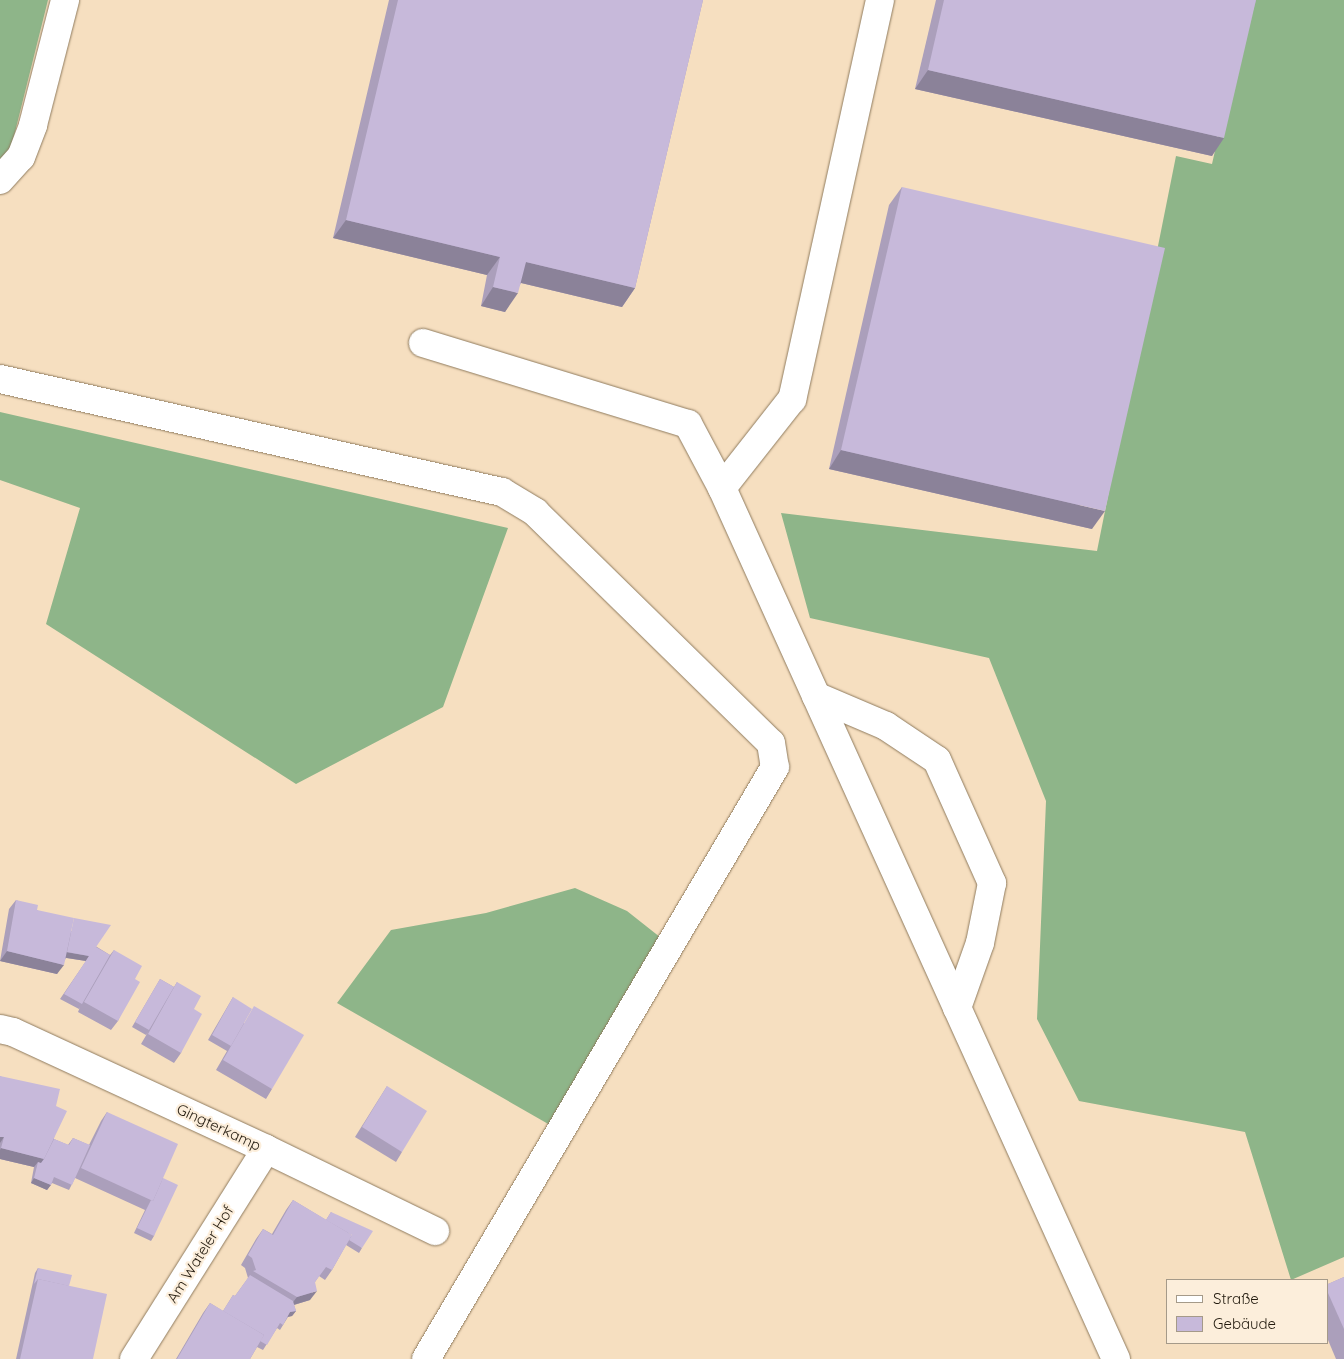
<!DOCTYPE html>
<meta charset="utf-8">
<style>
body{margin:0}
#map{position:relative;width:1344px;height:1359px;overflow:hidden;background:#f6dfc0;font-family:Quicksand,sans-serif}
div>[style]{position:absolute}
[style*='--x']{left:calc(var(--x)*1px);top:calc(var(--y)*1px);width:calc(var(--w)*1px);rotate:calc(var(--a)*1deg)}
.forest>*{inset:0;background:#8eb589}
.roads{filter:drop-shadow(0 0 1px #8f7b5e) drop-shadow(0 0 1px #8f7b5e)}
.minor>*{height:28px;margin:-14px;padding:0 14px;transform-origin:14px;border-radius:14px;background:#fff}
.wall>*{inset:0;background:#ab9fbb}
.shaded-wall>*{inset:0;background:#8b8299}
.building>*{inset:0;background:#c7b9da}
span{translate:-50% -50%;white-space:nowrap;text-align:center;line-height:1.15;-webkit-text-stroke:4.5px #fceedb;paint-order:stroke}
.street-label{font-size:15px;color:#231b0f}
.legend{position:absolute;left:1166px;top:1279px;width:162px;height:65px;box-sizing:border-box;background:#fceedb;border:1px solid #a59a89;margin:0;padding:6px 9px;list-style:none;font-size:15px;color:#231b0f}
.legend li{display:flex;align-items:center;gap:10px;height:25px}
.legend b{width:25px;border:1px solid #a59a89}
</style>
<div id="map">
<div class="forest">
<i style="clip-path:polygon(0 0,48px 0,10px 152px,0 163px)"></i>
<i style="clip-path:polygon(1249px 0,1344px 0,1344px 1257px,1291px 1280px,1245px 1132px,1079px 1101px,1037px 1019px,1046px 801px,989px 658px,810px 618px,781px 513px,1097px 551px,1176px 156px,1212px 164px)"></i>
<i style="clip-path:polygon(0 412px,508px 528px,443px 707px,296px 784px,46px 624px,80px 508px,0 480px)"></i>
<i style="clip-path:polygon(575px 888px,627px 911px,670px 945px,557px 1129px,337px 1003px,391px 930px,486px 913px)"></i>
</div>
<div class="roads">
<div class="minor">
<i style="--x:880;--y:0;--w:409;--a:102.4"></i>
<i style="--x:792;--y:399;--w:113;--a:128.2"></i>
<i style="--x:722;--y:488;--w:956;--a:65.66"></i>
<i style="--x:0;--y:180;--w:31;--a:-48"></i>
<i style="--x:21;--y:157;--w:34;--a:-69"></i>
<i style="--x:33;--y:125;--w:129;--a:-75.6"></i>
<i style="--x:423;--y:343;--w:277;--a:17"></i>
<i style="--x:688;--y:424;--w:72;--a:62"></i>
<i style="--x:0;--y:379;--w:515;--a:12.69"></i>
<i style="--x:502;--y:492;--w:39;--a:31"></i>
<i style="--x:535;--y:512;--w:330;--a:44.4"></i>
<i style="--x:771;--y:743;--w:24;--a:81"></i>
<i style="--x:775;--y:767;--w:687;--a:120.52"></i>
<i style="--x:816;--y:696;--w:76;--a:23.2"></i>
<i style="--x:886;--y:726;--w:61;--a:33.7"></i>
<i style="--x:937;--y:760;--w:135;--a:65.9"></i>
<i style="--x:992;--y:883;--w:61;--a:101.3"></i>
<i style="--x:980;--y:943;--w:69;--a:109.5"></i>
<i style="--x:0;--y:1029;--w:13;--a:13"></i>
<i style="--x:13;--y:1032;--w:279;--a:24.8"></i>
<i style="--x:266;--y:1149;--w:188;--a:25.9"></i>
<i style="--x:134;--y:1359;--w:248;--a:-57.8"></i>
</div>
</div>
<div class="wall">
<i style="clip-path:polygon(389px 0,703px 0,635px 288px,622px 307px,521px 283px,505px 312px,481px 306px,487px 275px,333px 238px)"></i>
<i style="clip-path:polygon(936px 0,1256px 0,1212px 156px,915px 89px)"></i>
<i style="clip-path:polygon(902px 187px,1092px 529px,829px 469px,889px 205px)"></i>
<i style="clip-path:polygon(16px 900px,37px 910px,110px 955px,114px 950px,135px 979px,118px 1021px,111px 1030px,78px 1012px,80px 1007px,79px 1009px,60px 999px,86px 961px,66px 958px,57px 974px,0 961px,9px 909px)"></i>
<i style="clip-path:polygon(160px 979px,174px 987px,177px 982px,194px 1009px,181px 1053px,174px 1063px,141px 1044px,148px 1032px,146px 1035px,132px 1027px)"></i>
<i style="clip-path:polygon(233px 997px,272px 1089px,266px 1099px,216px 1070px,227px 1051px,208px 1040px)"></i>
<i style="clip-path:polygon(0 1076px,56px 1106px,54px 1139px,68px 1145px,73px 1138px,89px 1145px,101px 1121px,107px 1112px,163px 1178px,154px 1236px,151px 1241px,134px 1233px,145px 1210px,75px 1178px,69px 1190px,52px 1183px,47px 1190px,31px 1183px,34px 1167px,0 1159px)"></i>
<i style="clip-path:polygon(387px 1086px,402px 1152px,396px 1162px,355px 1137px)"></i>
<i style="clip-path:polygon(293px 1200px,326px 1220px,331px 1212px,362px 1248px,359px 1253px,346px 1245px,332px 1270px,325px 1280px,319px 1276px,315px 1282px,310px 1300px,294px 1305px,296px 1311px,292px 1316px,288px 1317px,280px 1330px,277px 1328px,263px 1350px,257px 1347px,250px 1359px,176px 1359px,203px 1313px,210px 1303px,223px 1311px,233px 1295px,235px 1296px,248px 1278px,245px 1268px,241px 1265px,256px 1239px,263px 1229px,272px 1234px,286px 1210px)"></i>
<i style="clip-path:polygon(38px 1268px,69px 1286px,93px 1359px,16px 1359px,35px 1273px)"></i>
<i style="clip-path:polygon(1344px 1277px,1344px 1359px,1336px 1359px,1328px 1340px,1328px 1284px)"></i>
</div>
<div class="shaded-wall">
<i style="clip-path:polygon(928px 70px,1224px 138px,1212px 156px,915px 89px)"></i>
<i style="clip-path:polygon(346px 220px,500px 257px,487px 275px,333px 238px)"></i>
<i style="clip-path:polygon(526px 262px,635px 288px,622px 307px,513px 281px)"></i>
<i style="clip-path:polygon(493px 287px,518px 293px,505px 312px,481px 306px)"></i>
<i style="clip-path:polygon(841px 450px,1105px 511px,1092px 529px,829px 469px)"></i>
<i style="clip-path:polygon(7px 951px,64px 965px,57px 974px,0 961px)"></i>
<i style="clip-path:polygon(65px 952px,89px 956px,86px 961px,61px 957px)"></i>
<i style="clip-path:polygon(0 1137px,4px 1137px,0 1143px)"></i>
<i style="clip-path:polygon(1px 1148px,44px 1159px,38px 1168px,38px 1162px,34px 1167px,0 1159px,0 1150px)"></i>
<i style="clip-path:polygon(34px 1178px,51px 1185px,47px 1190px,31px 1183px)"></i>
<i style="clip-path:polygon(317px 1291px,310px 1300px,290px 1306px,297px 1297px)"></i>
<i style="clip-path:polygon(296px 1311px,292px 1316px,287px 1317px,290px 1312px)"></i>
</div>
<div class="building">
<i style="clip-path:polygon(398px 0,703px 0,635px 288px,526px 262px,518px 293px,493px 287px,500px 257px,346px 220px)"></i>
<i style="clip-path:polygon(944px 0,1256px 0,1224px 138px,928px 70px)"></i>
<i style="clip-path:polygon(902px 187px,1165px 248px,1105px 511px,841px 450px)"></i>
<i style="clip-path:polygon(16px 900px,38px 905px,37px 910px,74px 918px,64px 965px,7px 951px)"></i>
<i style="clip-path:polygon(74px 918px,111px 925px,96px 947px,110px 955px,82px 1004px,64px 994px,89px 956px,67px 952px)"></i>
<i style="clip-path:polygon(114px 950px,142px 966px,135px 979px,140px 982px,118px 1021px,84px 1002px)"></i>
<i style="clip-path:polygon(160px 979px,174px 987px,149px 1030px,135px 1022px)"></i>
<i style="clip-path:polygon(177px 982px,201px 996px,194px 1009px,202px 1014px,181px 1053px,148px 1034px)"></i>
<i style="clip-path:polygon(233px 997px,252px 1009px,231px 1046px,212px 1035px)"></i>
<i style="clip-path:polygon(254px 1006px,304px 1035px,272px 1089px,223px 1060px)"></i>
<i style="clip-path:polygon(0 1076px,60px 1089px,56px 1106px,67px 1111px,44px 1159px,1px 1148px,4px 1137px,0 1137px)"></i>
<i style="clip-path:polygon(387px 1086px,427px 1111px,402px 1152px,362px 1127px)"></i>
<i style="clip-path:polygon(107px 1112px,178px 1144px,153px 1201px,81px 1168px)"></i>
<i style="clip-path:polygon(73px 1138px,90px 1145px,72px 1185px,54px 1177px,51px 1185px,34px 1178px,38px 1162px,41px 1163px,44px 1159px,54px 1139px,69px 1145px)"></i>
<i style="clip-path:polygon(163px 1178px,178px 1185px,154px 1236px,137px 1228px,151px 1200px,153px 1201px)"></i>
<i style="clip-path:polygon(293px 1200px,352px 1235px,332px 1270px,326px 1267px,315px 1282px,317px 1291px,297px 1297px,253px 1271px,256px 1270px,252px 1258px,248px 1255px,263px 1229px,273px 1235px)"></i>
<i style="clip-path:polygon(331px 1212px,373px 1231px,362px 1248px,349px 1240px,352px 1235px,326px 1220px)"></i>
<i style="clip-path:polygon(38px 1268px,72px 1275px,69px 1286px,38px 1279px,34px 1284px)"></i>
<i style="clip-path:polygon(250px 1275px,293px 1301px,296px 1311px,290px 1312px,283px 1325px,280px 1323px,267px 1345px,260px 1341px,264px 1335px,223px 1311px,233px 1295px,235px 1296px)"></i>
<i style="clip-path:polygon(1344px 1277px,1344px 1329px,1328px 1293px,1328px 1284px)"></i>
<i style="clip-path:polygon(38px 1279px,107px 1294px,93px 1359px,20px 1359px)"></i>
<i style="clip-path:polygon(210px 1303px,264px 1335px,250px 1359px,177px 1359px)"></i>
</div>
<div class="street-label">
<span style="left:219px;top:1127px;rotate:25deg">Gingterkamp</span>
<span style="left:200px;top:1254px;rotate:-58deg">Am Wateler Hof</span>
</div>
<ul class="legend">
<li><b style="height:6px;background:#fff"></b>Straße</li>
<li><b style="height:14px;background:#c7b9da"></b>Gebäude</li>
</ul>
</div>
